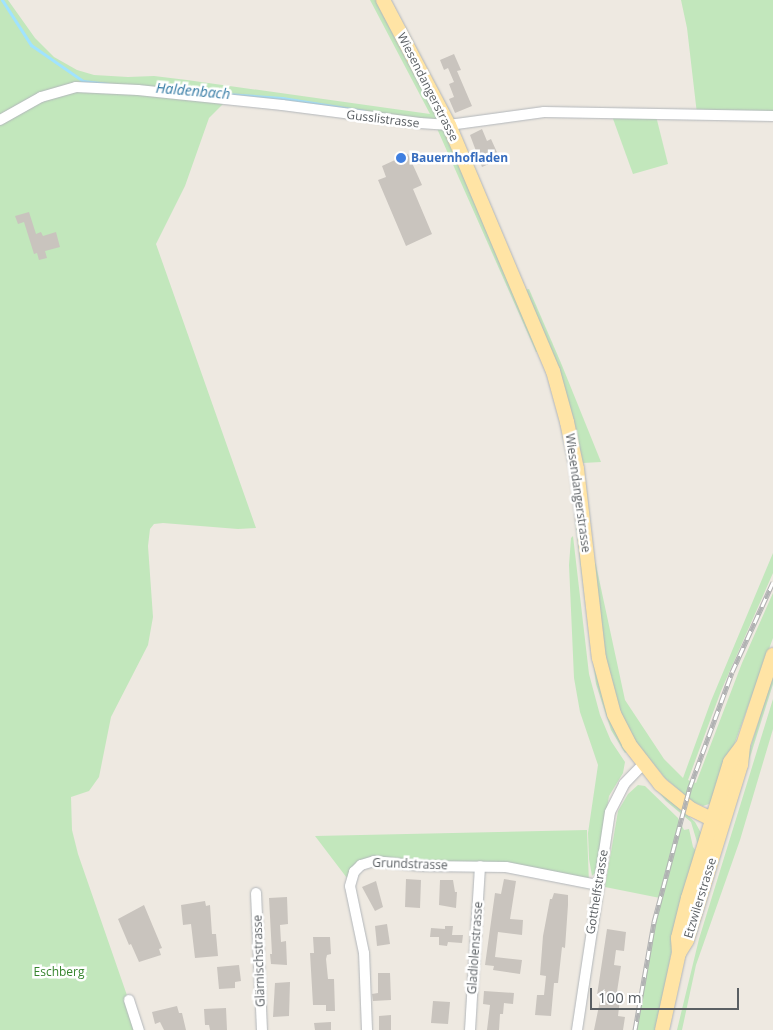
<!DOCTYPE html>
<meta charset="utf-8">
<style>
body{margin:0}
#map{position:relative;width:773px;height:1030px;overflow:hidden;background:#eee9e1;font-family:"Open Sans",sans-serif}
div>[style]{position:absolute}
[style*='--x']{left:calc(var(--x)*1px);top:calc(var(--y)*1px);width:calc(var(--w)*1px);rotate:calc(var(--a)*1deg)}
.green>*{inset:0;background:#c2e7bc}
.stream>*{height:3px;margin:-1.5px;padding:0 1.5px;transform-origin:1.5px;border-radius:1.5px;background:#a0e3ff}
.building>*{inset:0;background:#c9c4be}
.roads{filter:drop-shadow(0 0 1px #b2b6ba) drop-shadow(0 0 1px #b2b6ba)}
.minor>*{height:10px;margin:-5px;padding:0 5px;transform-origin:5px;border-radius:5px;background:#fff}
.major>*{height:14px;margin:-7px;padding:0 7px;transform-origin:7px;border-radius:7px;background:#ffe4a5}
.rail>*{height:5px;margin-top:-2.5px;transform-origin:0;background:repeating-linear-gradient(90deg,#fff 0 9px,#b1b2b3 0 18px);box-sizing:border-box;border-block:1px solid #b1b2b3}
.dots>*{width:14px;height:14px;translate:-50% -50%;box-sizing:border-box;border:2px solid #fff;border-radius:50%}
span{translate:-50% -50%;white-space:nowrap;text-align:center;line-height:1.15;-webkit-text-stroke:5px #fff;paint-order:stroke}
.street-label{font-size:12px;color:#5a5f63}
.shop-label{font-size:12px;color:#366cbe;font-weight:700}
.left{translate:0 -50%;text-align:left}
.park-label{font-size:12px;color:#37852f}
.water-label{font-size:14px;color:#337aa4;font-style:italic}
.scale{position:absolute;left:590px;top:988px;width:149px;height:22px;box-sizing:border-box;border:2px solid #5a5f63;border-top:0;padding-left:6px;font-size:15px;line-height:18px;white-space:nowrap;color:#5a5f63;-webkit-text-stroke:4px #fff;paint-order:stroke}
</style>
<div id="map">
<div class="green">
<i style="clip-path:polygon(0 0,8px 0,35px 38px,54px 57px,77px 70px,94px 75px,128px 77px,154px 76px,187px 80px,430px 114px,370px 0,383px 0,402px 35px,544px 349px,536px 352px,435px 124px,227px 100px,209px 118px,185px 186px,156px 244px,256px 528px,238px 529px,163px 523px,154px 524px,150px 529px,148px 546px,153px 617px,148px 645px,111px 717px,99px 777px,89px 791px,71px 797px,72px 830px,78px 854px,139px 1030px,0 1030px)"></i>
<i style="clip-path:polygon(681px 0,773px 0,773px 116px,697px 114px,687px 28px)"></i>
<i style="clip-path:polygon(612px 116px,656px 116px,668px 164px,633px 174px)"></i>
<i style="clip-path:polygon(529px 289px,561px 363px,601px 462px,583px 463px,524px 290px)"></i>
<i style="clip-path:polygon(575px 521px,579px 528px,608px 715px,627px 752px,625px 753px,611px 730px,596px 684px)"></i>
<i style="clip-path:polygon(573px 536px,589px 674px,600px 715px,611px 741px,625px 762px,623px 773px,609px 796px,596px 872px,592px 876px,589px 859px,588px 833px,598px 765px,580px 712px,574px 678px,569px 565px,571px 538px)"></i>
<i style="clip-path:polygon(590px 551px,596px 565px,625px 700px,664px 759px,683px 778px,711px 701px,773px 553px,773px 573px,721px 691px,688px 780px,696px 783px,742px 663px,773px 593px,773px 638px,714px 800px,709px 804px,703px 806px,693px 802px,665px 778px,636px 742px,618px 709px,607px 677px)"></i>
<i style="clip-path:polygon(773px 674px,773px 684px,745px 773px,747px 759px)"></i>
<i style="clip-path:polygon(773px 699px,773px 729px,740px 840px,696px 965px,682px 1030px,677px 1030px,699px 939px)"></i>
<i style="clip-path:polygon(638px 785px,645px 786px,678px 818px,684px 830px,689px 829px,693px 847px,698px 854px,672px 950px,656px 1030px,635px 1030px,660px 898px,605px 887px,618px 811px,628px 794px)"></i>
<i style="clip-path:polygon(653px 785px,695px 822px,701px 833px,700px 845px,697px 842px,691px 822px,666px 801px)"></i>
<i style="clip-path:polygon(587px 830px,589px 884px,532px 871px,370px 862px,350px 882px,315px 836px)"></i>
</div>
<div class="stream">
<i style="--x:2;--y:0;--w:54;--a:57.2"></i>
<i style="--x:31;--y:45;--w:63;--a:34.7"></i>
<i style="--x:83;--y:81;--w:25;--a:7"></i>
<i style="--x:226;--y:94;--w:56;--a:4.1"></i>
<i style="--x:282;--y:98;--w:83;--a:9"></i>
</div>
<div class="building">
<i style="clip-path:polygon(454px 54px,461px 70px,457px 71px,472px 106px,455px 113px,449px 99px,454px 97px,449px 84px,454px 82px,448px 68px,444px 70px,440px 60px)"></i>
<i style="clip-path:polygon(482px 129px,487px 141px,491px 139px,500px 159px,482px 167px,470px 135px)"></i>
<i style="clip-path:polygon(408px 154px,422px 185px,413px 189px,432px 234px,406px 246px,378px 180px,386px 177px,382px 166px)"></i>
<i style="clip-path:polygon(29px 212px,36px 234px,41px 232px,43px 236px,56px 232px,60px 247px,45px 251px,47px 258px,39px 260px,37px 253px,34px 254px,24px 222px,18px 224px,15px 216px)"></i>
<i style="clip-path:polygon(406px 879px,421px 880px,420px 908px,405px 907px)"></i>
<i style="clip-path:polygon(504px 879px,516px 881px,510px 919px,523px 920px,522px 935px,498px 932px,495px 957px,522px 960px,520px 974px,493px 970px,494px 966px,485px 965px,495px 893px,501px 894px)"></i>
<i style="clip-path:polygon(440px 880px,453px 880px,455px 892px,457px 892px,456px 908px,439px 905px)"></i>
<i style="clip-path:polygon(376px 881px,383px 907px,375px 911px,362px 887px)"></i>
<i style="clip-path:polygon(554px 893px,568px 895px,568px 905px,565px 948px,562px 947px,558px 983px,554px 983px,551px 1016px,535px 1015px,537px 995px,544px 995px,546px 976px,540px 975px,543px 936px,550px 899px,552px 899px)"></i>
<i style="clip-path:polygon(287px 897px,288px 924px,280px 925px,281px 942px,286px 941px,287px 965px,271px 964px,270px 954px,272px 954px,269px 898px)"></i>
<i style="clip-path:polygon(205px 901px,206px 906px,210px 905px,212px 934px,216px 934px,218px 956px,195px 958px,191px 924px,183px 925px,181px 905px)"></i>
<i style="clip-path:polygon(144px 905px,162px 948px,159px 949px,161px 955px,139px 962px,131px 944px,129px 945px,118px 919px)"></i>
<i style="clip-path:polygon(387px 924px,390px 944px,377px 946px,375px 926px)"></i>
<i style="clip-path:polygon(445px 926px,453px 926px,452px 935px,463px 935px,462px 943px,448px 942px,447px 946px,439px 945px,439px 937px,430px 937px,431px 928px,445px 929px)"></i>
<i style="clip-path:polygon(607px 929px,626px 932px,624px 951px,616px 950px,614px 965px,621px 966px,616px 998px,620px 999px,618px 1016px,625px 1017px,623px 1030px,594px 1030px,601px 996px,597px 995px)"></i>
<i style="clip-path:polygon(313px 937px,330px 937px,331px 954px,327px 955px,326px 959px,328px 979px,334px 979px,335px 1011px,326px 1011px,326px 1005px,313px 1005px,310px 953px,314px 953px)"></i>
<i style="clip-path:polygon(239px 965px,241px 981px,235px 982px,235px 988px,219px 989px,217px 967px)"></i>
<i style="clip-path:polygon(378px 973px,390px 973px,391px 1000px,373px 1001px,372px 994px,378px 993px)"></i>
<i style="clip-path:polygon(290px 982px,289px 1016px,273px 1017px,275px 983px)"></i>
<i style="clip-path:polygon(484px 991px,514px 993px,513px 1004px,504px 1003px,503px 1014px,500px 1014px,499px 1030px,487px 1030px,490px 1005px,483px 1004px)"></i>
<i style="clip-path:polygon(433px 1001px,450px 1002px,448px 1024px,431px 1023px)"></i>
<i style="clip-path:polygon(177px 1006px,179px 1013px,182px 1013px,186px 1030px,164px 1030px,160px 1022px,155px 1024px,152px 1012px)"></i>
<i style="clip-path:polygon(226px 1008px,227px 1030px,210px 1030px,209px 1025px,205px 1025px,204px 1009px)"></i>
<i style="clip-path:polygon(391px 1015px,391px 1030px,379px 1030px,379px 1016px)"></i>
<i style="clip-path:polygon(331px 1022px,331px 1030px,315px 1030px,314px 1023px)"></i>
</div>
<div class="roads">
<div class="minor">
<i style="--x:0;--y:120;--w:47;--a:-29.3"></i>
<i style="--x:41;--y:97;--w:36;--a:-16"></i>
<i style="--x:76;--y:87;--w:62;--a:2.8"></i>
<i style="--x:138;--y:90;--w:145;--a:5.9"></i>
<i style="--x:282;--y:105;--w:139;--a:7.4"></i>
<i style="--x:420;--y:123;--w:29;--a:4"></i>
<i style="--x:449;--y:125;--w:96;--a:-7.8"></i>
<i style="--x:544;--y:112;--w:229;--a:1"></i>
<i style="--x:256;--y:893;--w:137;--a:87.5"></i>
<i style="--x:129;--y:1000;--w:32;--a:72"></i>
<i style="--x:367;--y:1030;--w:77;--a:-92.2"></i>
<i style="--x:364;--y:953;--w:68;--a:-101.8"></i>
<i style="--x:350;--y:886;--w:15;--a:-74"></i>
<i style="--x:354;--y:872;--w:10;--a:-45"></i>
<i style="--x:361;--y:865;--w:14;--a:-17"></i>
<i style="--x:374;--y:861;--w:48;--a:5.9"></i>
<i style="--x:422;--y:866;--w:84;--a:0.7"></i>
<i style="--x:506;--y:867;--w:94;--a:11.1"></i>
<i style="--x:470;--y:1030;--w:164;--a:-86.5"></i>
<i style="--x:577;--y:1030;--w:220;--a:-81.4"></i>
<i style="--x:610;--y:812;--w:31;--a:-63"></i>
<i style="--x:624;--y:784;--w:28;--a:-46"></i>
</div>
<div class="major">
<i style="--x:383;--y:0;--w:141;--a:62.2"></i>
<i style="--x:449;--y:125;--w:267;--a:67.1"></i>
<i style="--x:553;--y:371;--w:53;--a:74.6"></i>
<i style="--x:567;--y:422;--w:48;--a:78"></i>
<i style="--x:577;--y:469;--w:190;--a:83.4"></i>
<i style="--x:599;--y:658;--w:58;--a:75"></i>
<i style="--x:614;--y:714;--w:34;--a:63"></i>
<i style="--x:629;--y:744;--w:51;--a:52.2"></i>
<i style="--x:660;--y:784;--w:40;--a:39"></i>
<i style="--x:691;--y:809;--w:34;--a:26"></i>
<i style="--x:679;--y:953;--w:15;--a:-58"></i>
<i style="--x:687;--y:940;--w:183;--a:-72.9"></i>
<i style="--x:741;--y:765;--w:20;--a:-84"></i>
<i style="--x:743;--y:745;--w:95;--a:-71.6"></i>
<i style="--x:662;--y:1030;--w:79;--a:-77.6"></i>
<i style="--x:679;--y:953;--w:15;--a:-94"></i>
<i style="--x:678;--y:938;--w:41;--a:-76"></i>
<i style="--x:688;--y:898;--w:142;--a:-72.8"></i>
<i style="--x:730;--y:762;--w:20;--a:-53"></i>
</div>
</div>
<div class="rail">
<i style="--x:635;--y:1030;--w:110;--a:-80"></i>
<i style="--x:654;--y:922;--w:140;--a:-75.1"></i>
<i style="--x:690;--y:787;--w:122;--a:-69.9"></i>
<i style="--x:732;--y:672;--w:99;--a:-65.5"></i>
</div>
<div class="dots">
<i style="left:401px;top:158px;background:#3f7fe0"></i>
</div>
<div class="street-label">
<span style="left:428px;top:87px;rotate:63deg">Wiesendangerstrasse</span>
<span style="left:383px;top:119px;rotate:7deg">Gusslistrasse</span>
<span style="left:578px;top:493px;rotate:82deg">Wiesendangerstrasse</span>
<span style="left:410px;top:864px;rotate:2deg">Grundstrasse</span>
<span style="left:597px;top:892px;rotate:-81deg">Gotthelfstrasse</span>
<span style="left:700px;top:898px;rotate:-73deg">Etzwilerstrasse</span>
<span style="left:475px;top:948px;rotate:-86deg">Gladiolenstrasse</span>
<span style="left:259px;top:961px;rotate:-92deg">Glärnischstrasse</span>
</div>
<div class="shop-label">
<span class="left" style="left:411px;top:158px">Bauernhofladen</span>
</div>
<div class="park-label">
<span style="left:59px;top:972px">Eschberg</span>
</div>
<div class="water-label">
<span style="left:193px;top:91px;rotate:5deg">Haldenbach</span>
</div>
<div class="scale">100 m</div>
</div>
